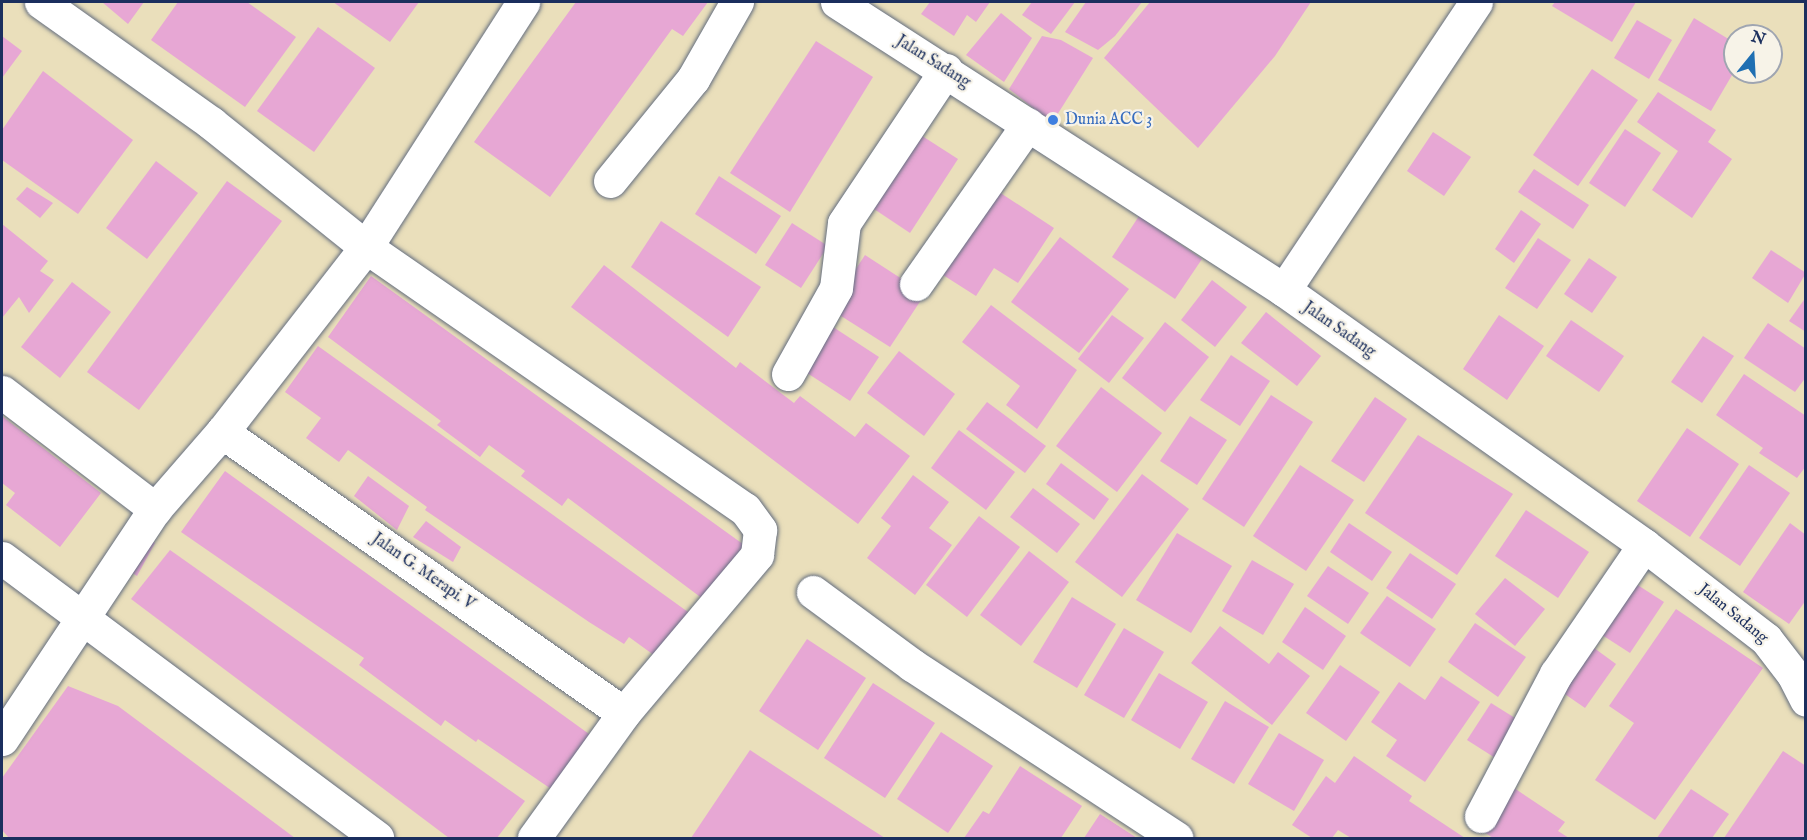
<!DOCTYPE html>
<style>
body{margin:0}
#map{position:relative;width:1807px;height:840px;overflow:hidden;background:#eadfbb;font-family:"IM FELL English",serif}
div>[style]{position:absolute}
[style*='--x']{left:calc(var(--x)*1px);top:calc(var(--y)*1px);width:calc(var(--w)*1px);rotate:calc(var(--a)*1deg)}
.building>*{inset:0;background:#e7a7d4}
.roads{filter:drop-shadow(0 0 2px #636d7f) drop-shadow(0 0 2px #636d7f)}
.minor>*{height:33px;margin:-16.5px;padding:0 16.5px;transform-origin:16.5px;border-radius:16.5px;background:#fff}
.tertiary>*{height:33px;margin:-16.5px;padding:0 16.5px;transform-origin:16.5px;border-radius:16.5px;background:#fff}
.dots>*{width:16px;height:16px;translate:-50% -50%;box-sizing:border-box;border:3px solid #f7f3e8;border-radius:50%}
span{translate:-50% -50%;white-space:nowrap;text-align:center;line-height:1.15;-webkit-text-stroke:4.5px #f7f3e8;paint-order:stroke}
.street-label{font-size:16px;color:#1b2f5e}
.shop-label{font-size:16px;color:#366cbe}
.left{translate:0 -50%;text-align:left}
.frame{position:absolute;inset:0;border:3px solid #1b2f5e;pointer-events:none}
.north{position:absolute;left:1723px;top:24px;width:60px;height:60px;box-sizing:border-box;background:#f7f3e8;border:2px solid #9fa5b1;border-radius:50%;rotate:18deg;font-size:16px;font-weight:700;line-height:24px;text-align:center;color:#1b2f5e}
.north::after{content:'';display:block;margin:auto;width:21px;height:27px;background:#1f6fb2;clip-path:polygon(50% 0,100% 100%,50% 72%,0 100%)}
</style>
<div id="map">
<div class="building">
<i style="clip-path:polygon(102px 2px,144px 2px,128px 24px)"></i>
<i style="clip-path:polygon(178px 2px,247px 2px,296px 37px,245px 107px,151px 40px)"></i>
<i style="clip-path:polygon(333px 2px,419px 2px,390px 42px)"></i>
<i style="clip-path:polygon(576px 2px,708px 2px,683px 36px,672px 29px,550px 197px,474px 142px)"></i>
<i style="clip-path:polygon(930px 2px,990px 2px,976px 22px,967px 15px,954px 36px,921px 14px)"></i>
<i style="clip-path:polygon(1032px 2px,1075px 2px,1051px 34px,1022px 15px)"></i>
<i style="clip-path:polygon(1086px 2px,1142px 2px,1115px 36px,1098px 50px,1065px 32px)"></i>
<i style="clip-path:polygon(1150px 2px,1311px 2px,1275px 56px,1198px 148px,1104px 58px)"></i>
<i style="clip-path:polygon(1555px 2px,1636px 2px,1612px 42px,1552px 6px)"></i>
<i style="clip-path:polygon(1001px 13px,1032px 38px,1004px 82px,966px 55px)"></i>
<i style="clip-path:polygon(1694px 18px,1735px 43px,1735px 70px,1711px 111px,1658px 80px)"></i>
<i style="clip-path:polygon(1637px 20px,1672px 40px,1649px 79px,1614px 58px)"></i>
<i style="clip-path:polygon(318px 27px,375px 68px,314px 152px,257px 111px)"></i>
<i style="clip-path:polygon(2px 36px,22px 51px,2px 78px)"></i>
<i style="clip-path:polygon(1042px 36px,1061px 40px,1093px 58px,1052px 123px,1009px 89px)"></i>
<i style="clip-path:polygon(816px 41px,873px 77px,790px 212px,730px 173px)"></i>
<i style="clip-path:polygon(1592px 69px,1638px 100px,1578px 186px,1533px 155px)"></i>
<i style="clip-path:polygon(43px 71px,133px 140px,78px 214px,2px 160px,2px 130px)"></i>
<i style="clip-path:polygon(1658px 92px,1716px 130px,1708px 142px,1732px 159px,1692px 218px,1652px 190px,1678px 151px,1637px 122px)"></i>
<i style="clip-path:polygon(1625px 129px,1661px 153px,1625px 207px,1589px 183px)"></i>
<i style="clip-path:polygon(916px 132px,958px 159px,910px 233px,868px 205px)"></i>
<i style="clip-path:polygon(1433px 132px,1471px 157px,1444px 196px,1407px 171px)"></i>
<i style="clip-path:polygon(156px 161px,198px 193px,147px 259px,106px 228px)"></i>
<i style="clip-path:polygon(1534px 169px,1589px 205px,1573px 229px,1518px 192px)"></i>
<i style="clip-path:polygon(719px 176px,781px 216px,756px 254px,695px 214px)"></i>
<i style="clip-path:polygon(227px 181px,282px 221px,139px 410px,87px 372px)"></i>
<i style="clip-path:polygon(27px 187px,53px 203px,40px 218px,16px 199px)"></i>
<i style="clip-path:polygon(996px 190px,1054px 228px,1018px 283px,994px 268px,976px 296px,932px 268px)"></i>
<i style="clip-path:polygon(1521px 210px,1541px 224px,1514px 263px,1495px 249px)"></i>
<i style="clip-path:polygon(1139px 216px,1202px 259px,1175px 299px,1112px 257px)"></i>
<i style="clip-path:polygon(661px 221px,761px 287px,728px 337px,631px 267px)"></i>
<i style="clip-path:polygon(792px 223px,828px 246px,801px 288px,765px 265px)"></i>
<i style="clip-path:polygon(2px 224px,48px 261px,40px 271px,54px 280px,29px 313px,19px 297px,2px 318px)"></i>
<i style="clip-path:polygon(1060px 237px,1129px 289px,1079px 353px,1011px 302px)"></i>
<i style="clip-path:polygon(1538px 238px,1571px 260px,1537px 309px,1505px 288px)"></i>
<i style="clip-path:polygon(1771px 250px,1806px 273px,1788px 303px,1752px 278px)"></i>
<i style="clip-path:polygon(865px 255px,925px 294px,890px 347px,830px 309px)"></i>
<i style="clip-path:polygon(1589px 258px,1617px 277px,1592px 313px,1564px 294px)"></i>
<i style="clip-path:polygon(604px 265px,736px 368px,740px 362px,794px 403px,800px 396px,855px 437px,866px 423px,910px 456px,858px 524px,571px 307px)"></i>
<i style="clip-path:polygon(371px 276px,747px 547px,707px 602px,568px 498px,562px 506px,521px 476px,525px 471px,489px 445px,480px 457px,437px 425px,441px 421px,328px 337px)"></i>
<i style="clip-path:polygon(1212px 280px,1247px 307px,1215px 347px,1181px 320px)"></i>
<i style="clip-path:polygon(72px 282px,111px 312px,60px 378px,21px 347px)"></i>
<i style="clip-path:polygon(1806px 297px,1806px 332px,1789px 321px)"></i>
<i style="clip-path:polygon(991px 305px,1077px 370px,1037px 429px,1006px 405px,1020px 386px,962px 342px)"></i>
<i style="clip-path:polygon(1266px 312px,1321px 356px,1297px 386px,1241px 343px)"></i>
<i style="clip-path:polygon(1112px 315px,1144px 338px,1109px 383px,1078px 359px)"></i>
<i style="clip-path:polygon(1499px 315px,1544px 346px,1507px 400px,1463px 369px)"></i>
<i style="clip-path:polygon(1571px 320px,1624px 356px,1599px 392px,1546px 356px)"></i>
<i style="clip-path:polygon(1165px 322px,1209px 357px,1165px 412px,1122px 378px)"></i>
<i style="clip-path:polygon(1768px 323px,1806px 349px,1806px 377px,1795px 392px,1744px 358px)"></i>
<i style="clip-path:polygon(830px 325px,879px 357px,850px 401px,801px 369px)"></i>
<i style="clip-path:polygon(1703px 336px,1734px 356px,1702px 403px,1671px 382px)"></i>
<i style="clip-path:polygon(318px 346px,695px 617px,662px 661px,629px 637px,624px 644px,589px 622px,425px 510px,427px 507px,348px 450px,339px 462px,306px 438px,321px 418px,285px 392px)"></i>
<i style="clip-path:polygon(899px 351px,955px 394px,924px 436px,867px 393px)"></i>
<i style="clip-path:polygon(1231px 355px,1270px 381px,1240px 426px,1200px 400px)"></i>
<i style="clip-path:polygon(1744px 374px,1806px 416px,1806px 466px,1797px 478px,1759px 453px,1763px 448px,1716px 415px)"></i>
<i style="clip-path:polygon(1101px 387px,1162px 433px,1117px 492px,1056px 446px)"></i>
<i style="clip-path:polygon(1271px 395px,1313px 422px,1244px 527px,1202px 499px)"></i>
<i style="clip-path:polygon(1375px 397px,1407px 419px,1364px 482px,1331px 461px)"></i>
<i style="clip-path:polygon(987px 402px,1046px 446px,1025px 473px,966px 429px)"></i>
<i style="clip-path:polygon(2px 416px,101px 493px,60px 547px,6px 505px,15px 493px,2px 483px)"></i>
<i style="clip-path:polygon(1190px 416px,1227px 440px,1197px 485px,1160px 461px)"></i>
<i style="clip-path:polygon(1687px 428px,1739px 464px,1690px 537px,1637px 501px)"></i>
<i style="clip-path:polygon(959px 430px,1015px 472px,986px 510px,931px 468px)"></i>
<i style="clip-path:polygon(1418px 435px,1513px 494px,1457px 575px,1365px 513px)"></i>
<i style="clip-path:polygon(1061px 463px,1109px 499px,1094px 520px,1046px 484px)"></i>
<i style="clip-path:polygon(1300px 465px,1354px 500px,1306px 571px,1253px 536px)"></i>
<i style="clip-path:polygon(1749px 465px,1790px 493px,1740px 566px,1699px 538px)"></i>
<i style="clip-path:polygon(225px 471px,596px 739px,557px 793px,478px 739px,476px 742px,445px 720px,441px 726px,359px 665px,364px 658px,181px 532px)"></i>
<i style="clip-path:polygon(1142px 474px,1189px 509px,1122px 597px,1075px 562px)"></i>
<i style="clip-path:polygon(913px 475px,949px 502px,929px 528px,952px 545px,915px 595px,867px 558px,891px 526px,881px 518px)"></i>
<i style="clip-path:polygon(368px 476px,409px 506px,397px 530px,354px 496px)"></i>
<i style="clip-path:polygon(1033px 488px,1080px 524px,1057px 553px,1010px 517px)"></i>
<i style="clip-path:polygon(1526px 510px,1589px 552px,1558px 598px,1495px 556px)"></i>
<i style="clip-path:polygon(979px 516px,1020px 547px,967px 617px,926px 585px)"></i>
<i style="clip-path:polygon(426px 521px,461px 547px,453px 562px,413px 537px)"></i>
<i style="clip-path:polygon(1349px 523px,1392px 552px,1372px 581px,1330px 552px)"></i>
<i style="clip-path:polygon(1790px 523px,1806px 535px,1806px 600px,1789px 624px,1743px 592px)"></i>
<i style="clip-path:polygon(1177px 533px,1232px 566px,1191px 633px,1136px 600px)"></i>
<i style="clip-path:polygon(143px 536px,155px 543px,137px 576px,122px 566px)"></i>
<i style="clip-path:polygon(170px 550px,525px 801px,497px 838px,449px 838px,131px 599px)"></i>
<i style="clip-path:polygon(1029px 551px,1069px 582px,1021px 646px,980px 615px)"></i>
<i style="clip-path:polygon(1410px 553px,1456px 584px,1432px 619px,1386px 588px)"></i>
<i style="clip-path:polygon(1252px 560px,1294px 584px,1263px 635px,1222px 611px)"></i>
<i style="clip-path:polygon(1328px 566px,1369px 593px,1348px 624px,1307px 596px)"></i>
<i style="clip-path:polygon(1505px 578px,1545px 609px,1515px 646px,1475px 614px)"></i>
<i style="clip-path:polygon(1633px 582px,1664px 602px,1630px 653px,1599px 633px)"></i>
<i style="clip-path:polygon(1387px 596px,1436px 629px,1410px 667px,1360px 633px)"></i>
<i style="clip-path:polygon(1072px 597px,1116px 624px,1077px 688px,1033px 662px)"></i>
<i style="clip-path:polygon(1305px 607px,1346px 636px,1323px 670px,1282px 642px)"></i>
<i style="clip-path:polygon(1676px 609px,1763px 668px,1655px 820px,1595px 780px,1634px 723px,1609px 706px)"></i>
<i style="clip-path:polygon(1475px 623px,1526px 657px,1498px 697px,1448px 662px)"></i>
<i style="clip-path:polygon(1220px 626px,1269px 664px,1278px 652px,1310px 676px,1272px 725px,1191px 663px)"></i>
<i style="clip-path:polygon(1124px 628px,1164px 652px,1124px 718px,1084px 695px)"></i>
<i style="clip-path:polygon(807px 639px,866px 678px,818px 750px,759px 711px)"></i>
<i style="clip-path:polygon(1590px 645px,1616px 664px,1585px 708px,1559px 690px)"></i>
<i style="clip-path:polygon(1340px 665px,1380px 692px,1346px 741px,1306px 713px)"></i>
<i style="clip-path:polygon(1159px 673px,1208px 702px,1180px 749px,1131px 720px)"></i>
<i style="clip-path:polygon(1441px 676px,1480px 702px,1425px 782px,1386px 756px,1397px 740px,1371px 722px,1399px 682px,1425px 700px)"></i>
<i style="clip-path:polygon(873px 683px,935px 723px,885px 798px,824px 758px)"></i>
<i style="clip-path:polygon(68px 686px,118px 706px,295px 838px,9px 838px,2px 830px,2px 778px)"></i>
<i style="clip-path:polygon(1225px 701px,1269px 727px,1234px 784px,1191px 759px)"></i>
<i style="clip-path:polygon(1491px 703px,1523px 723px,1500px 761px,1467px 740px)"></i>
<i style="clip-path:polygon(941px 732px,993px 766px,948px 833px,897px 799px)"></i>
<i style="clip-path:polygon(1279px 733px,1324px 760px,1294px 811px,1248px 784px)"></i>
<i style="clip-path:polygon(750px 750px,863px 824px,885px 838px,691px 838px)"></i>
<i style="clip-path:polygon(1783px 751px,1806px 766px,1806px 838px,1724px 838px)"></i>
<i style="clip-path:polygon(1354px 756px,1412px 796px,1409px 801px,1465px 838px,1351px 838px,1338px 830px,1332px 838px,1312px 838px,1292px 825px,1326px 776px,1335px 783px)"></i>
<i style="clip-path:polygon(1020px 766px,1082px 806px,1061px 838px,964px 838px,983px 811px,989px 814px)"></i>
<i style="clip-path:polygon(1511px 786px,1565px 822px,1558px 831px,1569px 838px,1493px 838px,1481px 830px)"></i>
<i style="clip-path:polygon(1691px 789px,1729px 814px,1712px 838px,1657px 838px)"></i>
<i style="clip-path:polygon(1100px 814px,1137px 838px,1084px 838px)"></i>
</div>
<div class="roads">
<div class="minor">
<i style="--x:41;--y:2;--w:209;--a:35.4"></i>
<i style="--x:211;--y:123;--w:198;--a:38.7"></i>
<i style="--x:366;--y:247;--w:461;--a:34.7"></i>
<i style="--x:745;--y:509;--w:26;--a:54"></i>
<i style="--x:760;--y:530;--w:25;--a:97"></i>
<i style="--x:757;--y:555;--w:207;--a:130.1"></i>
<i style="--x:624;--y:713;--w:154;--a:125.8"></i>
<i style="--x:610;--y:181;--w:132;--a:-50.9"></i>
<i style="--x:693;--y:79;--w:89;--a:-60.3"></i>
<i style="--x:916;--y:284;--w:195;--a:-55"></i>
<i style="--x:1284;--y:290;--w:346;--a:-56.3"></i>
<i style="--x:788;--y:374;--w:98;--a:-60.8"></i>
<i style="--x:836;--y:288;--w:65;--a:-83"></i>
<i style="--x:844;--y:223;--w:184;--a:-56.3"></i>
<i style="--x:2;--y:392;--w:193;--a:37.4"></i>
<i style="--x:222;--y:432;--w:490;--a:35"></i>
<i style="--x:2;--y:558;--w:468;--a:36.7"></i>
<i style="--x:813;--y:592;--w:123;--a:36.4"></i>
<i style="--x:912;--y:665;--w:316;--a:33.2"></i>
<i style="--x:2;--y:739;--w:276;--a:-56.4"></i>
<i style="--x:155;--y:509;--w:102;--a:-49"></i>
<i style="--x:222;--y:432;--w:234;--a:-52.1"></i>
<i style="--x:366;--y:247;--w:291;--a:-57.3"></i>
<i style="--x:1481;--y:816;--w:161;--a:-62.2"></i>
<i style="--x:1556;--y:674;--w:156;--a:-55.7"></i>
</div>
<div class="tertiary">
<i style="--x:837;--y:2;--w:532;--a:32.79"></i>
<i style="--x:1284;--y:290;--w:441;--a:35.3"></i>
<i style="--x:1644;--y:545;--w:154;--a:37.6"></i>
<i style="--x:1766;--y:639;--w:44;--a:52.4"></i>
<i style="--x:1793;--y:674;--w:29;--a:63"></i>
</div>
</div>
<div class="dots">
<i style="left:1053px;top:120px;background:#3f7fe0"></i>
</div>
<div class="street-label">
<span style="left:933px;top:62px;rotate:32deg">Jalan Sadang</span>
<span style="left:1339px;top:330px;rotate:35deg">Jalan Sadang</span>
<span style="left:423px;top:572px;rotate:35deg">Jalan G. Merapi. V</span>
<span style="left:1733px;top:614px;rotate:39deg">Jalan Sadang</span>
</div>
<div class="shop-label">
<span class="left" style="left:1065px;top:120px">Dunia ACC 3</span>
</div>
<div class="frame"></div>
<div class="north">N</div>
</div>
